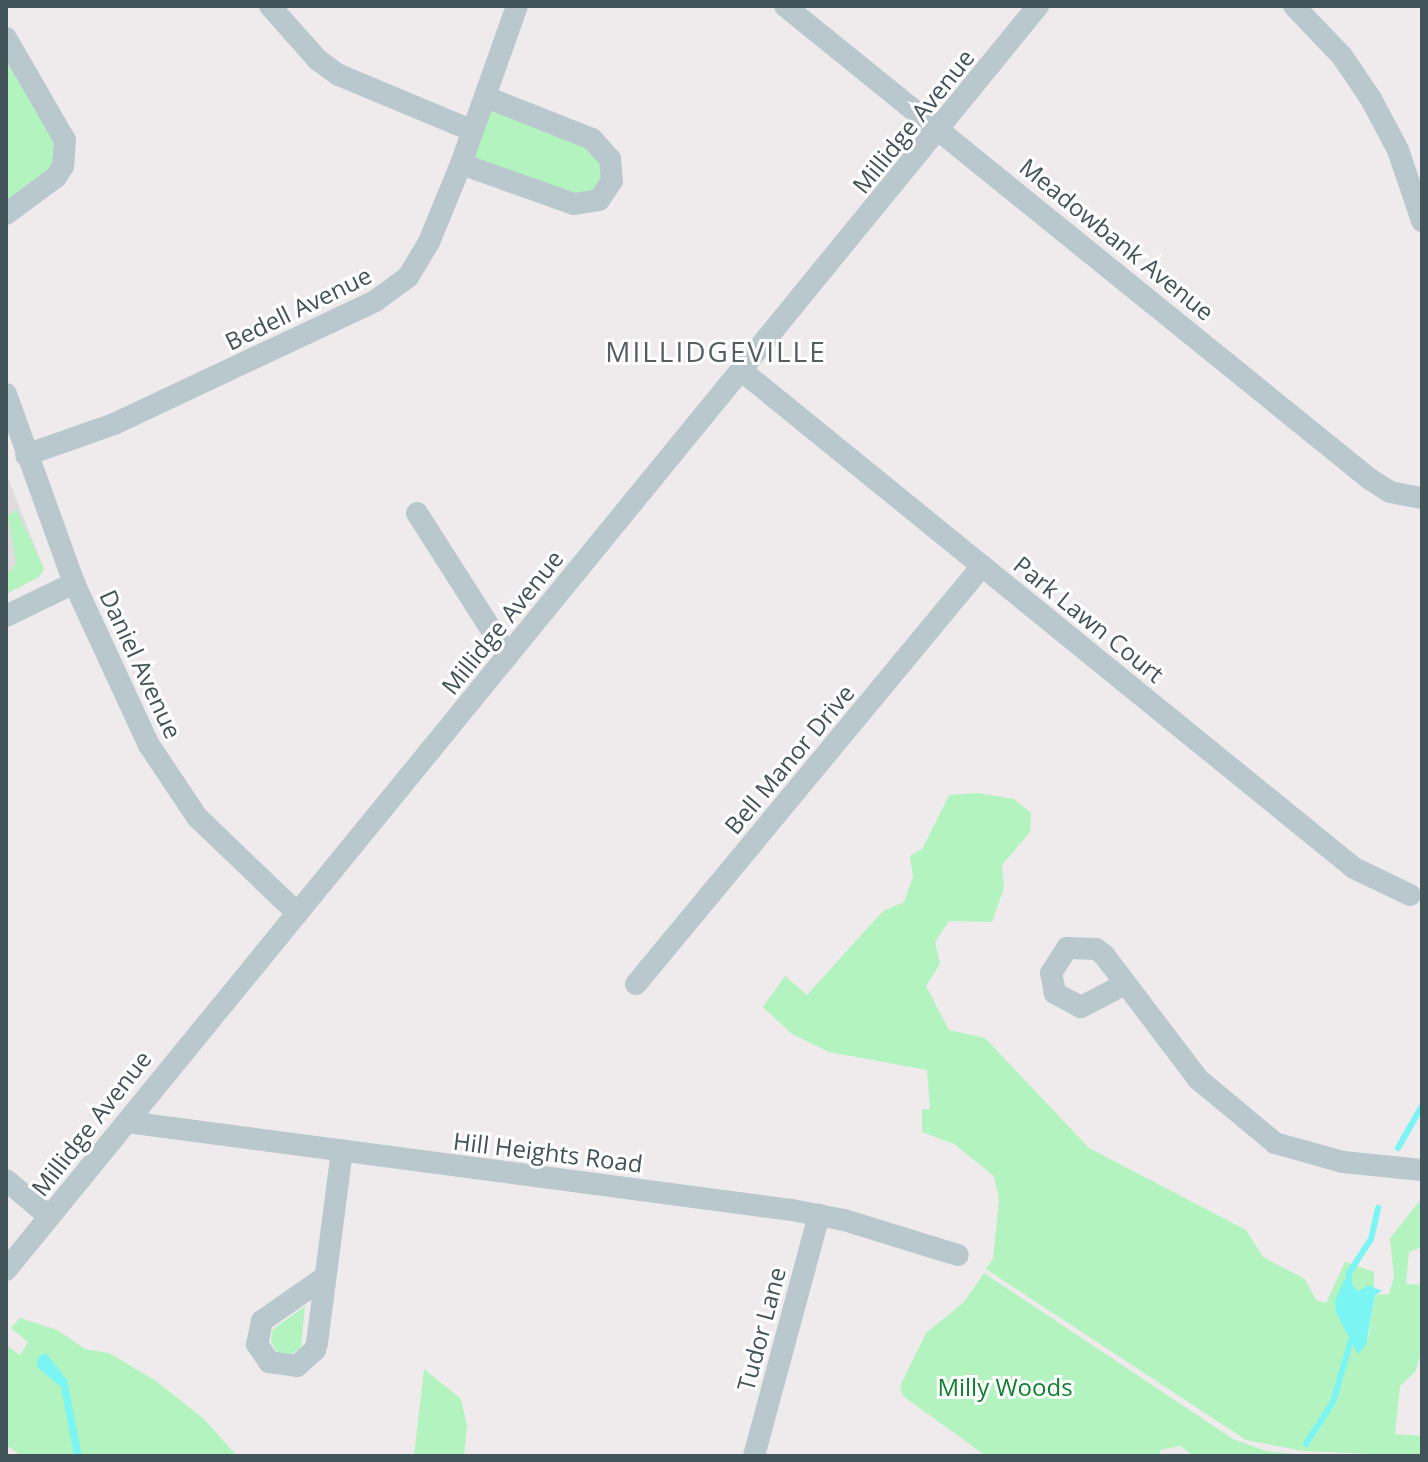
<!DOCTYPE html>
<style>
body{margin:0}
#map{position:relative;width:1428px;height:1462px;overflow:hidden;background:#efebec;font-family:"Open Sans",sans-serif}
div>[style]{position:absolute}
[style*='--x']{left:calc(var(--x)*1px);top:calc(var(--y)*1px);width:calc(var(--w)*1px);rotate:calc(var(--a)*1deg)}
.education>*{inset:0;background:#e0dcde}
.green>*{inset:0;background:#b3f3bf}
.water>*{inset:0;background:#7bf4f4}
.stream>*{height:6px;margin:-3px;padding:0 3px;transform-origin:3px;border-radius:3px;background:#7bf4f4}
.minor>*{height:22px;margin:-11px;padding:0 11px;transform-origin:11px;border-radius:11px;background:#b8c8cd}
span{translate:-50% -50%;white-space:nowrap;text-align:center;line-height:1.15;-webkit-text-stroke:6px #fff;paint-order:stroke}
.street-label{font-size:24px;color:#42545a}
.park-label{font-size:24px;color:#0d822f}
.quarter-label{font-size:28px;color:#575e61;letter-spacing:2px}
.frame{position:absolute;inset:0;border:8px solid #42545a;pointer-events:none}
</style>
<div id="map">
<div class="education">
<i style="clip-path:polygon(6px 473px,44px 569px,39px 577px,6px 594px)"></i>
</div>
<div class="green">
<i style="clip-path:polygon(6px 38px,65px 155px,6px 214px)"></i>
<i style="clip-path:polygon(486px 97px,603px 149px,599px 200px,461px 164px)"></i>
<i style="clip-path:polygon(17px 510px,44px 569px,39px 577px,6px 594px,6px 577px,16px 563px,8px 515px)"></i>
<i style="clip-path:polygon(978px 793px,1014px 799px,1031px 813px,1030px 832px,1002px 865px,1004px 888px,992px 922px,949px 921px,935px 942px,940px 964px,926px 986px,949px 1030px,985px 1038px,1089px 1148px,1246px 1230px,1263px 1257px,1305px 1279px,1316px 1300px,1326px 1303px,1345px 1262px,1374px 1272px,1374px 1287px,1358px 1293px,1349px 1279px,1336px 1313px,1356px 1350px,1368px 1338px,1375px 1295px,1389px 1294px,1394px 1277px,1390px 1238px,1422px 1198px,1422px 1247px,1409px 1252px,1406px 1284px,1422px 1285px,1422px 1350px,1415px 1372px,1400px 1386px,1395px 1434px,1422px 1436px,1422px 1456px,1303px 1451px,1246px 1440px,986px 1269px,993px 1259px,999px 1200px,994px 1176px,954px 1144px,922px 1132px,922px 1109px,930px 1109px,927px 1070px,829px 1052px,792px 1034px,763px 1007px,785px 976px,807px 995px,883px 911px,904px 902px,913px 877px,910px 856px,922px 849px,949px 795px)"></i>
<i style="clip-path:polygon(984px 1273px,1233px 1439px,1266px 1451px,1311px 1456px,1194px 1456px,1180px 1446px,1160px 1450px,1160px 1456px,986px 1456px,903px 1396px,900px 1386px,926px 1333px,964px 1302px)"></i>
<i style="clip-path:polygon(305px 1306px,301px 1348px,291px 1354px,277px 1352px,271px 1342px,272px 1330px)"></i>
<i style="clip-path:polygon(20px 1318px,57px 1330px,85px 1349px,109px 1353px,156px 1381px,205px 1420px,237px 1456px,22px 1456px,6px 1445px,6px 1345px,20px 1355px,28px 1342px,11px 1328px)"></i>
<i style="clip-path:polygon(424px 1369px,461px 1399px,467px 1425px,464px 1456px,414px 1456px)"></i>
</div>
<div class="water">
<i style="clip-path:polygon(1349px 1279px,1358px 1292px,1368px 1285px,1382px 1291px,1375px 1295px,1366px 1345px,1358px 1354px,1336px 1313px,1335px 1301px,1344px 1280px)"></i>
<i style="clip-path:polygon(46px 1353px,67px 1380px,82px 1456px,74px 1456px,61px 1387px,37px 1367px,38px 1357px)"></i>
</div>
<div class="stream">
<i style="--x:1398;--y:1148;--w:48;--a:-60.3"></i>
<i style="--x:1349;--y:1286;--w:13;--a:-90"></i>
<i style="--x:1349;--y:1273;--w:40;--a:-57.1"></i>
<i style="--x:1371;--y:1239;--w:32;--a:-77"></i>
<i style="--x:1306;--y:1444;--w:50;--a:-57.3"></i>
<i style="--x:1333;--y:1402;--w:68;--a:-73.7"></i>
</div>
<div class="minor">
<i style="--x:270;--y:6;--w:72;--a:48.4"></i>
<i style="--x:318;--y:60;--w:26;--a:36"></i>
<i style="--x:339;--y:75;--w:145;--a:22.7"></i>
<i style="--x:785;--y:6;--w:754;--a:38.97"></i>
<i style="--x:1371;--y:480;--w:22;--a:32"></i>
<i style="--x:1390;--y:492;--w:33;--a:11"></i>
<i style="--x:1294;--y:6;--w:69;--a:46.2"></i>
<i style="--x:1342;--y:56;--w:52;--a:56"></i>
<i style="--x:1371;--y:99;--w:58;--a:62.1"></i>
<i style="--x:1398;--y:150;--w:75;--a:71.3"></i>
<i style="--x:6;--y:38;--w:118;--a:60"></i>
<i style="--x:65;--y:140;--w:26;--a:94"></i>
<i style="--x:63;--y:166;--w:13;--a:122"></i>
<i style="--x:56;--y:177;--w:62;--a:143.5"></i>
<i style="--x:461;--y:164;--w:120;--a:19.5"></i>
<i style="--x:574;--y:204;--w:25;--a:-9"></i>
<i style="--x:599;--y:200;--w:23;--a:-56"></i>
<i style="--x:612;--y:181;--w:22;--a:-95"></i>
<i style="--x:610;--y:159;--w:27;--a:-132"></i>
<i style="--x:592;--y:139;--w:114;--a:-158.4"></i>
<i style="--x:742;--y:371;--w:788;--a:39.08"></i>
<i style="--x:1354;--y:868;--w:62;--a:25.7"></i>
<i style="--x:6;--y:394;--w:201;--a:70.2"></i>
<i style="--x:74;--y:583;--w:179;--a:65.2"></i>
<i style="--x:149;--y:745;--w:87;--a:56.3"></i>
<i style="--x:197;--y:817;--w:139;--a:43.8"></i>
<i style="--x:26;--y:455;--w:93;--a:-19.4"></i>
<i style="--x:114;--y:424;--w:289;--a:-25.2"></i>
<i style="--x:375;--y:301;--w:41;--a:-36"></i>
<i style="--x:408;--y:277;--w:41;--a:-59"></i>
<i style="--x:429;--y:242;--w:84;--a:-67.7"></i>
<i style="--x:461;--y:164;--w:168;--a:-70.5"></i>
<i style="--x:417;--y:513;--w:169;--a:57.5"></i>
<i style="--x:6;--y:616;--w:76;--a:-25.9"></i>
<i style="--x:636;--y:984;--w:543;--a:-50.38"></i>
<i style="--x:1125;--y:984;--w:50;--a:152.4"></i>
<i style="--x:1081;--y:1007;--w:30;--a:-152"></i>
<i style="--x:1055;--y:993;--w:20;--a:-101"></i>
<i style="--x:1051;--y:973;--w:30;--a:-57"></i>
<i style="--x:1067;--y:948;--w:29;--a:2"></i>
<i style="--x:1096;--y:949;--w:10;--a:37"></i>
<i style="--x:1104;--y:955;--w:156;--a:52.8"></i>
<i style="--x:1198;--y:1079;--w:100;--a:39.7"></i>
<i style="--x:1275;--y:1143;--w:71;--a:15.6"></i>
<i style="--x:1343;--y:1162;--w:79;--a:5.8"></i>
<i style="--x:127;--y:1122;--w:671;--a:7.54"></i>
<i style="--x:792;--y:1210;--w:53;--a:10.9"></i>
<i style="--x:844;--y:1220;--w:119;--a:17.1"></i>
<i style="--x:6;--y:1180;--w:57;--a:40.1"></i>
<i style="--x:6;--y:1270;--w:1632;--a:-50.77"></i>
<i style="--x:325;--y:1277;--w:77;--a:145.1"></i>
<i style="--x:262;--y:1321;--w:24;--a:102"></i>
<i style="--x:257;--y:1344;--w:22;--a:56"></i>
<i style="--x:269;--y:1362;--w:28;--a:8"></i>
<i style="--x:297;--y:1366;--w:24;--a:-42"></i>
<i style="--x:315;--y:1350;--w:7;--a:-74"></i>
<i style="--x:317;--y:1343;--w:194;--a:-82.6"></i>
<i style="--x:754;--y:1456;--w:250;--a:-74.9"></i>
</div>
<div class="street-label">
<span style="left:913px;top:121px;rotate:-51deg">Millidge Avenue</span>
<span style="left:1117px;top:239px;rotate:39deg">Meadowbank Avenue</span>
<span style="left:298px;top:308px;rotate:-26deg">Bedell Avenue</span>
<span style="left:1089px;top:619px;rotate:39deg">Park Lawn Court</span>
<span style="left:502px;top:622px;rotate:-51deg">Millidge Avenue</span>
<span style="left:141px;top:664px;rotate:65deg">Daniel Avenue</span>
<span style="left:789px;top:759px;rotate:-50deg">Bell Manor Drive</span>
<span style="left:91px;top:1123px;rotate:-52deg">Millidge Avenue</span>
<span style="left:548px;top:1152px;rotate:7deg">Hill Heights Road</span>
<span style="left:761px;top:1329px;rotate:-75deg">Tudor Lane</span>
</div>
<div class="park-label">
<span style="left:1005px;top:1387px">Milly Woods</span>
</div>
<div class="quarter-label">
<span style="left:716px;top:351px">MILLIDGEVILLE</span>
</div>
<div class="frame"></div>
</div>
